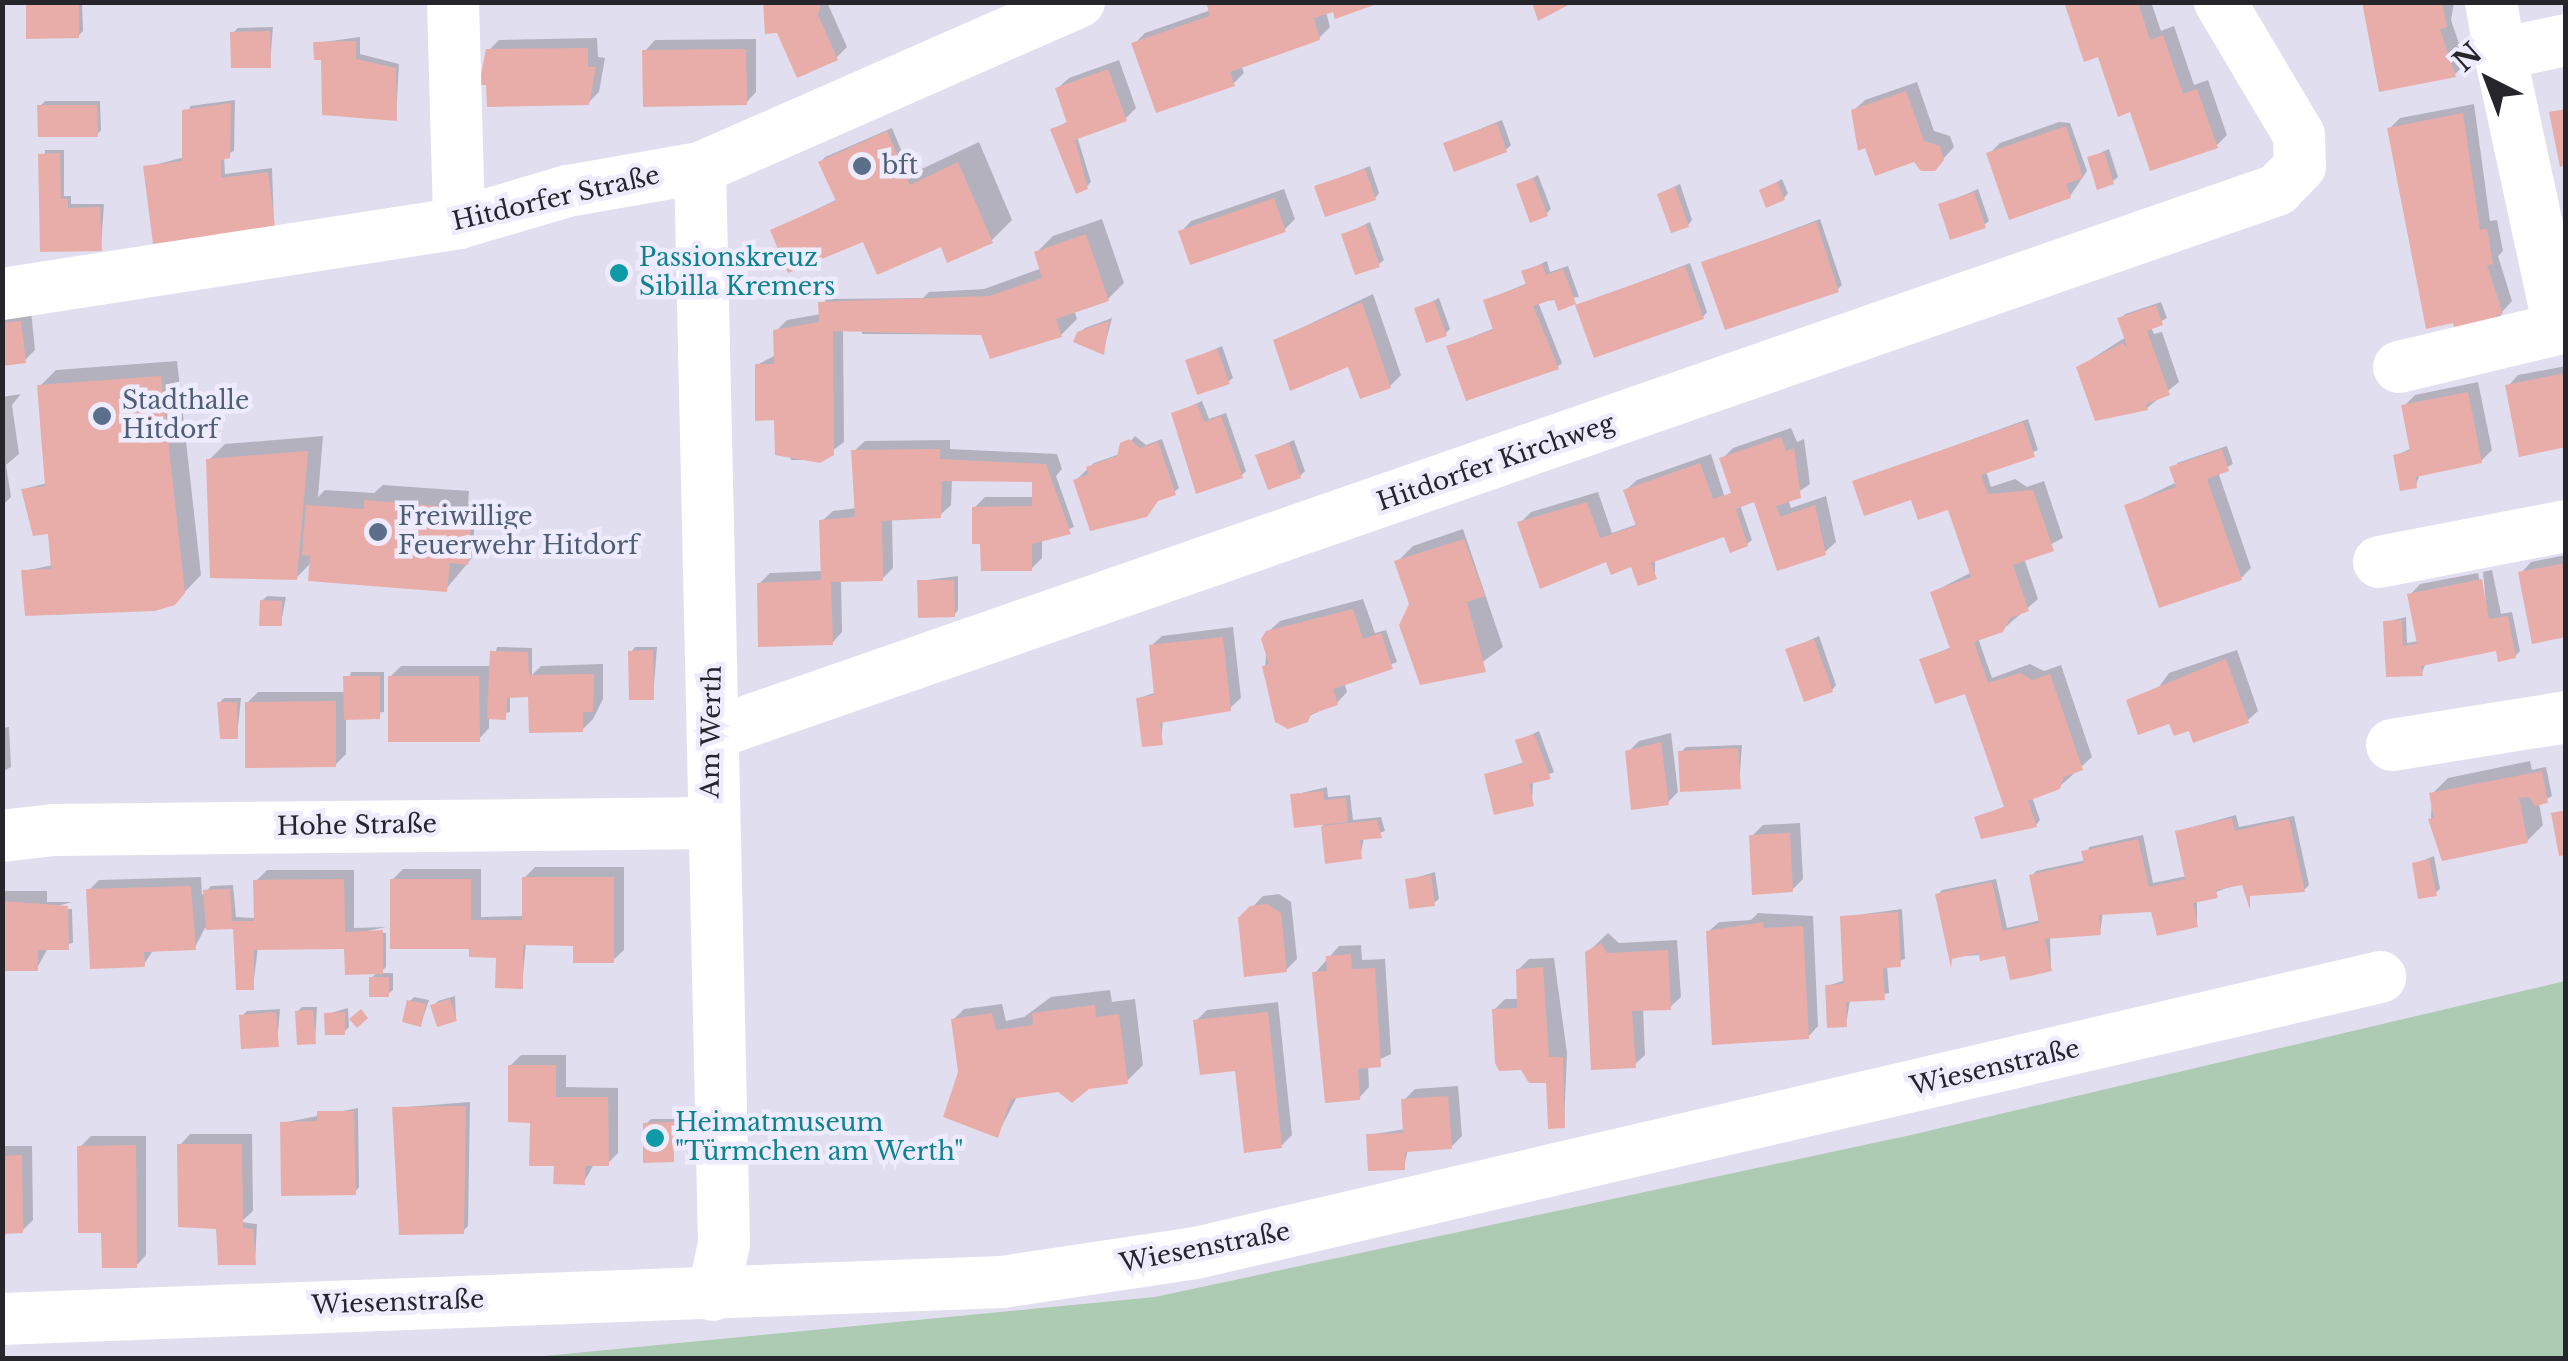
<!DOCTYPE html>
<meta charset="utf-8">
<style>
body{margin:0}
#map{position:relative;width:2568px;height:1361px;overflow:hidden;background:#e1deef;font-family:"Libre Baskerville",serif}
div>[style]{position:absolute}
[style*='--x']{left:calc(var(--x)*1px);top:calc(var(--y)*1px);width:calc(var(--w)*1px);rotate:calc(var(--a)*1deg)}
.green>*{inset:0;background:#adcbb2}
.shadow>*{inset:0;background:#0003}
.building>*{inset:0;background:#e9ada9}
.minor>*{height:52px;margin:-26px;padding:0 26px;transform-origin:26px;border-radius:26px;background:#fff}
.dots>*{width:28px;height:28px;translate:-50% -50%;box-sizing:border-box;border:5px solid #eeebfc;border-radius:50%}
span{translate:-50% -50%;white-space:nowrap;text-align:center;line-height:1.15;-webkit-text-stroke:9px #eeebfc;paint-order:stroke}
.service-label{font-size:25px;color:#4e5e75}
.left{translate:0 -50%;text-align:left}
.street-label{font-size:25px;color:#26252b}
.culture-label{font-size:25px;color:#0d838f}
.frame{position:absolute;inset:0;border:5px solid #26252b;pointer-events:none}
.north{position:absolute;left:2438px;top:30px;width:100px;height:100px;-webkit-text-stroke:8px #eeebfc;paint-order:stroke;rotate:318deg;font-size:28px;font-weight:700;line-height:40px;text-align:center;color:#26252b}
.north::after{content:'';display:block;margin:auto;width:35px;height:45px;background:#26252b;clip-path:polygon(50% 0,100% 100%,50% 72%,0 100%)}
</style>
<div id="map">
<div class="green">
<i style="clip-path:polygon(2565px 981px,2565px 1358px,524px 1358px,1155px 1297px,1911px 1135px)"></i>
</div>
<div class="shadow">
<i style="clip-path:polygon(28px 2px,82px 2px,83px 31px,78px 36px)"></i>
<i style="clip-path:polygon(766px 2px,827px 2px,847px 47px,836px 58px)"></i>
<i style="clip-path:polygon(2066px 2px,2151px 2px,2161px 31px,2174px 26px,2194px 85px,2208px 80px,2227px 135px,2216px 146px,2132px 109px)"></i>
<i style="clip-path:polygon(2364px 2px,2454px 2px,2451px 20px,2466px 64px,2455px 74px)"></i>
<i style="clip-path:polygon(1335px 9px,1326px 12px,1330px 27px,1319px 38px,1241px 65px,1244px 73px,1233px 84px,1134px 44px,1145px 33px,1211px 10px)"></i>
<i style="clip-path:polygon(273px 27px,270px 65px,233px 33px,238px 28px)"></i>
<i style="clip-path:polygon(360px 37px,360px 54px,399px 64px,396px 118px,324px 57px,316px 43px)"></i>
<i style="clip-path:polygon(597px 38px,598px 57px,605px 58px,599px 92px,588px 103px,488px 51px,499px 40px)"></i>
<i style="clip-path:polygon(756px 39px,756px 92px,746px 103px,645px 51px,655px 40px)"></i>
<i style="clip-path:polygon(1119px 60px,1136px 108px,1125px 119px,1077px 136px,1091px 182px,1086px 187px,1053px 129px,1069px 121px,1058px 88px,1069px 78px)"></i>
<i style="clip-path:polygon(1917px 82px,1934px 131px,1950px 136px,1954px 147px,1934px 169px,1854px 110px,1865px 100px)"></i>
<i style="clip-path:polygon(235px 100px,234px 151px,224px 156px,225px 174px,272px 168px,274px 225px,146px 167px,185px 157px,190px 106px)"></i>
<i style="clip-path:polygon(45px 101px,100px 101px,101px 130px,97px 135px,40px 106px)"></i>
<i style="clip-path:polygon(2474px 104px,2490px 221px,2497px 220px,2503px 251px,2498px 256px,2512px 301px,2501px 313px,2499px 331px,2389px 129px,2400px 118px)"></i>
<i style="clip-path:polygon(1502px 120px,1511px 145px,1506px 150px,1446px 143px)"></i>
<i style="clip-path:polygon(2059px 122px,2070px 123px,2087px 171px,2070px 196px,1989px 154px,2000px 143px)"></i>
<i style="clip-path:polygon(892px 128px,911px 174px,979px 142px,1012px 220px,991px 241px,942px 244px,773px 230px,838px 199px,821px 162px,825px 157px)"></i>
<i style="clip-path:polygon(2109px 149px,2118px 177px,2113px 181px,2089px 158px)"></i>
<i style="clip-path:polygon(45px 150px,64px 150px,64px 196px,71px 196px,71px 204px,104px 204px,101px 248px,43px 250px)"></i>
<i style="clip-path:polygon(1370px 166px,1379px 193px,1375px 198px,1317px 187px)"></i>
<i style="clip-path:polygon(1538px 175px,1551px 209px,1546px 214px,1519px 185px)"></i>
<i style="clip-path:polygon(1782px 179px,1788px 193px,1784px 198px,1761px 191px)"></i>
<i style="clip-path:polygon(1680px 184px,1692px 220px,1688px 225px,1659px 194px)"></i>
<i style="clip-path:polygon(1284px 189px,1295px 219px,1284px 230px,1181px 232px,1191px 221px)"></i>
<i style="clip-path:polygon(1978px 189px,1989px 221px,1984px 225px,1941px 205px)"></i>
<i style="clip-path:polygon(1102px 219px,1124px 283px,1108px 299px,1074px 310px,1077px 319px,1061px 335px,862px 334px,862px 328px,843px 328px,844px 442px,820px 460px,791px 460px,757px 365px,776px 355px,776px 331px,787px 320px,821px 314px,826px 299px,923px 298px,929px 292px,984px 289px,1042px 268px,1036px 253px,1053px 236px)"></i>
<i style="clip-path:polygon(1820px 219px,1842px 285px,1837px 290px,1704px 263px)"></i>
<i style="clip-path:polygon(1370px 222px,1384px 260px,1379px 264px,1344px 235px)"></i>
<i style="clip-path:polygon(1547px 261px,1550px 272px,1568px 266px,1579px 297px,1538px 302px,1562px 363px,1557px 367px,1449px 346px,1495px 328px,1486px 300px,1528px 283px,1524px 272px)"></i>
<i style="clip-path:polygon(1690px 263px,1707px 312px,1703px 317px,1578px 306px)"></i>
<i style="clip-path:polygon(1373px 294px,1401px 375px,1390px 386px,1350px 364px,1276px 340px)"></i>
<i style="clip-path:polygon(1439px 298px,1450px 329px,1445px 334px,1417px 309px)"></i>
<i style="clip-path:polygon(2161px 302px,2167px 318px,2151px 327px,2154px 334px,2162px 332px,2179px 382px,2147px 408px,2079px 367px,2126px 337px,2120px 319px,2125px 314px)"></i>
<i style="clip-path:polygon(31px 311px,35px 350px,24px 361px,2px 363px,2px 315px)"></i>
<i style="clip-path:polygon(1112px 318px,1103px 352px,1079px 334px,1085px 328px)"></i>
<i style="clip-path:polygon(1222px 346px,1233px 378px,1228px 382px,1188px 361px)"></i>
<i style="clip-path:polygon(177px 361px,201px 575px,174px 603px,57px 615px,24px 571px,53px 565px,51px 528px,24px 489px,47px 483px,40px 386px,56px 370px)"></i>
<i style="clip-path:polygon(2566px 366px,2566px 445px,2508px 386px,2518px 375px)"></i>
<i style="clip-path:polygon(2478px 382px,2492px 450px,2481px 461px,2420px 474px,2416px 485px,2395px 456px,2412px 448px,2404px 406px,2415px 395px)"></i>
<i style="clip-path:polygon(21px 394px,12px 405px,19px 454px,6px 465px,11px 497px,2px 506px,2px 397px)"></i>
<i style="clip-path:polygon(1202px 401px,1209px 419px,1226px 413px,1246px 471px,1241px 476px,1173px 414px)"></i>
<i style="clip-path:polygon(2028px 419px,2038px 450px,1986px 471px,1991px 487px,2015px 479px,2027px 487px,2044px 481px,2063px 538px,2024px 558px,2038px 599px,2002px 630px,1978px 638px,1992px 678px,2030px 664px,2044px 671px,2061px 665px,2092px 757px,2059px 787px,2032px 797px,2040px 820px,2036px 825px,1977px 818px,2006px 806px,1966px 690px,1922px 659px,1952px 647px,1933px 592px,1972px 572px,1949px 506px,1855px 482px)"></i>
<i style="clip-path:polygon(1791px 428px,1797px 442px,1804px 439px,1810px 484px,1788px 499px,1791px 508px,1826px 496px,1836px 542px,1825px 552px,1756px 499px,1740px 505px,1752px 540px,1747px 544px,1726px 533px,1655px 558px,1655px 577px,1520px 523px,1531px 512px,1598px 492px,1612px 533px,1638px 524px,1626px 490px,1637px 480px,1711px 454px,1725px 498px,1744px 492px,1722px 459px,1733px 448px)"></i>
<i style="clip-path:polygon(323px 436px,318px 497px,325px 490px,374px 493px,383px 485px,469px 491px,468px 504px,476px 505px,472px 558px,446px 589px,312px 562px,296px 578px,209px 460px,225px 444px)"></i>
<i style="clip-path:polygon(1135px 436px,1146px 445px,1162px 439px,1179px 488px,1174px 492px,1075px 481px,1094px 463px,1120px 454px)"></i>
<i style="clip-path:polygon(950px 440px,950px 449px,1057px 454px,1062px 469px,1056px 476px,1074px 527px,1042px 541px,1042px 558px,1031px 569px,984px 569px,974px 508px,985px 497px,1034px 497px,1034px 479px,952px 479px,951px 505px,940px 515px,892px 518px,893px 568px,882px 579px,841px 579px,842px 632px,832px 643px,759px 584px,770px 573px,823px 571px,822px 521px,833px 511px,857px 508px,854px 451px,865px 441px)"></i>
<i style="clip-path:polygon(1294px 440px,1305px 471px,1300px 476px,1258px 456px)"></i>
<i style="clip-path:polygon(2227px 446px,2233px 464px,2218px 472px,2251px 568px,2241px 578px,2127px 506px,2177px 482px,2177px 463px)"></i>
<i style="clip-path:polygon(1463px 529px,1503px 647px,1463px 676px,1411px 604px,1397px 562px,1413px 546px)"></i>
<i style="clip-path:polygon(2566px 555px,2566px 635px,2521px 573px,2531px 562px)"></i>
<i style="clip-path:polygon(2492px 570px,2501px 614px,2512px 612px,2520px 651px,2515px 656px,2498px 648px,2426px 662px,2422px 673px,2386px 622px,2406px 617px,2407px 643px,2419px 641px,2410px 595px,2420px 584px,2478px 573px,2488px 624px,2483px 572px)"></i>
<i style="clip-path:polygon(958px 576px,958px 610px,954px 615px,919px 581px)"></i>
<i style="clip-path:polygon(267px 596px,286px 597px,281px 623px,262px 601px)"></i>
<i style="clip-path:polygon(1363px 599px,1375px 633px,1386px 630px,1397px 662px,1344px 682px,1347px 692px,1337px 703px,1288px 726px,1265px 667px,1268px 632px,1280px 621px)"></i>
<i style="clip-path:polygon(1233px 627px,1241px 698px,1230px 708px,1163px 720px,1161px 742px,1139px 698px,1157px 692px,1151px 646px,1162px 636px)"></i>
<i style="clip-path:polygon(1819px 636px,1836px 685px,1832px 690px,1788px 650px)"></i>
<i style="clip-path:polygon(497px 647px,532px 648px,532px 675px,541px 666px,603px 664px,603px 699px,593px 719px,582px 730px,530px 691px,510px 695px,510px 712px,489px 717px,489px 728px,479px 739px,390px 677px,401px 666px,492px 666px)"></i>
<i style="clip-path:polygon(635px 647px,657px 647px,653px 698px,631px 652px)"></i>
<i style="clip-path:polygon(2237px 650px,2258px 711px,2247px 721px,2190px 727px,2128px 701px,2159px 687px,2169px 673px)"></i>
<i style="clip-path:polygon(351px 672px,384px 672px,384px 712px,346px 717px,346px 754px,335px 765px,247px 703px,258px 692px,346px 692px)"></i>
<i style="clip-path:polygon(224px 698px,241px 698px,237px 737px,219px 703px)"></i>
<i style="clip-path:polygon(9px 727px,11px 767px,2px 772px,2px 728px)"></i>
<i style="clip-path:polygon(1539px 731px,1554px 772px,1533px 781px,1532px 804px,1487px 774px,1525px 762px,1518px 741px)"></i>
<i style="clip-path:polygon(1671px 733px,1678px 792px,1667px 803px,1628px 752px,1639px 741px)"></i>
<i style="clip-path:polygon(1742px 745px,1739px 787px,1681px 752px,1686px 747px)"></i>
<i style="clip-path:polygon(2530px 761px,2532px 770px,2546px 767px,2552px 796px,2539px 803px,2543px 825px,2527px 841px,2431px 820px,2432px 794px,2448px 778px)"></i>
<i style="clip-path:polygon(1327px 787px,1328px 797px,1350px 795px,1353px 820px,1381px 817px,1385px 831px,1364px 838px,1360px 857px,1327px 861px,1323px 822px,1293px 795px)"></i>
<i style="clip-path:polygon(2236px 815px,2239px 827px,2294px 816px,2309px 885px,2304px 890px,2243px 882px,2197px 899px,2197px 925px,2153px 909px,2103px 912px,2100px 933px,2050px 936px,2051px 969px,2007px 953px,1951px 957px,1938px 895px,1942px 890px,1996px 879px,2007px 928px,2041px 920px,2032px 876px,2036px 871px,2086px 860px,2089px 847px,2143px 835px,2153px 883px,2187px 876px,2178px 831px)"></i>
<i style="clip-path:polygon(1800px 823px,1803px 879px,1792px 890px,1752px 836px,1763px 825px)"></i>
<i style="clip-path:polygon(2434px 856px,2440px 889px,2435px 893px,2414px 864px)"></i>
<i style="clip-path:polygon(535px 867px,624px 867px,624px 950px,613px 960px,576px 943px,526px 943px,522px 986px,498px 955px,472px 946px,392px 880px,403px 869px,481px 869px,481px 917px,524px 916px,524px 878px)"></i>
<i style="clip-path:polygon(267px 870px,354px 870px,354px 928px,386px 927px,354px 934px,386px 933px,386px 967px,380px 973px,393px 973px,393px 990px,388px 994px,371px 978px,378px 972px,347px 943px,258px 947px,253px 987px,235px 926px,205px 928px,195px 947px,154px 949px,144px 964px,89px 890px,99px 880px,201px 877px,202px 895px,211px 886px,233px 885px,236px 917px,256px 918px,256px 881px)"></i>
<i style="clip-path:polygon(1435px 872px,1439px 899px,1434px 903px,1408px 880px)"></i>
<i style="clip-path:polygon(2px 891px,47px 891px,47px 902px,72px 902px,47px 909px,72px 909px,73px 943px,48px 948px,37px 968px,2px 969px)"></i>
<i style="clip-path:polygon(1279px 894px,1291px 902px,1297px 959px,1286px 970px,1241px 919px,1263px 896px)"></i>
<i style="clip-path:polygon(1902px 909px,1905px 959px,1887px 965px,1889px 993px,1850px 1000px,1846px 1025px,1827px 986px,1846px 980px,1842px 917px)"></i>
<i style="clip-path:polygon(1758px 913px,1813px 916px,1818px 1026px,1808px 1037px,1708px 932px,1719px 922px,1751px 920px)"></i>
<i style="clip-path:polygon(1608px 933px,1619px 943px,1677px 940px,1681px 997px,1670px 1007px,1643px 1008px,1645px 1055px,1634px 1065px,1587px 953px)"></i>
<i style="clip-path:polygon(1361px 945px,1362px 960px,1385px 959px,1391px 1054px,1368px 1065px,1369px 1087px,1359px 1098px,1315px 973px,1339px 946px)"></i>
<i style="clip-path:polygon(1554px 958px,1567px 1053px,1564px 1126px,1554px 1075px,1494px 1010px,1505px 999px,1519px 999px,1518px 970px,1529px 959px)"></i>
<i style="clip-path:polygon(1110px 990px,1112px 1002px,1135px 999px,1143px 1065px,1127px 1081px,1018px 1095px,997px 1135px,961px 1072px,953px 1020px,964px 1009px,1002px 1004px,1006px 1021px,1024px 1017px,1051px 997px)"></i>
<i style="clip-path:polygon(455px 996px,456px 1018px,433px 1006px,438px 1001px)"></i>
<i style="clip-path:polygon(414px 997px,429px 1000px,421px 1024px,410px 1001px)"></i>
<i style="clip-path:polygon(1278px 1002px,1292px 1135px,1281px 1146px,1237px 1069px,1196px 1021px,1207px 1010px)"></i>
<i style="clip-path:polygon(302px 1007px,317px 1007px,315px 1042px,297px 1012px)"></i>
<i style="clip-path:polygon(348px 1008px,349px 1027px,344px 1032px,327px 1014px)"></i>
<i style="clip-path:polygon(280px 1009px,277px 1045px,242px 1016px,247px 1011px)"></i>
<i style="clip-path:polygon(521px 1055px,566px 1055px,566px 1087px,618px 1088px,618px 1153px,607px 1164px,594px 1164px,584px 1182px,532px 1120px,510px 1066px)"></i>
<i style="clip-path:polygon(1458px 1086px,1462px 1136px,1451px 1147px,1408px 1149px,1404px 1167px,1368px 1135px,1406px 1129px,1404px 1100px,1415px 1089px)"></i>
<i style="clip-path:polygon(470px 1102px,468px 1226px,463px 1231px,394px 1108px)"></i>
<i style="clip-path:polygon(358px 1108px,359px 1187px,355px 1192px,282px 1123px)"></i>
<i style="clip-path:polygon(651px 1119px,677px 1119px,673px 1160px,646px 1124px)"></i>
<i style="clip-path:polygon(190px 1134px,252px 1134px,253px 1211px,241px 1222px,257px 1224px,255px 1263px,222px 1222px,180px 1145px)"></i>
<i style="clip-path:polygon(91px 1136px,146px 1136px,146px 1255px,136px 1266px,104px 1231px,80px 1147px)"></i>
<i style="clip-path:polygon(2px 1146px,32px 1146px,33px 1220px,22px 1231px,2px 1231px)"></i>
</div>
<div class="building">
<i style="clip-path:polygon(26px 2px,79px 2px,79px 38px,26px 39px)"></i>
<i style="clip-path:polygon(763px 2px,821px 2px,818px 15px,838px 60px,797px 78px,777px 33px,765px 34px)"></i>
<i style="clip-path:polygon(1206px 2px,1380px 2px,1380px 3px,1335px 19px,1333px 12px,1314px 18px,1320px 40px,1230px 72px,1235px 86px,1156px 113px,1131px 43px,1210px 16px)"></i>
<i style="clip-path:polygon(1532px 2px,1574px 2px,1538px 21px)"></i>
<i style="clip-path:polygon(2064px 2px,2138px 2px,2150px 40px,2163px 35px,2183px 94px,2197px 89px,2218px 148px,2150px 171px,2130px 112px,2118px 117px,2098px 57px,2084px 62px)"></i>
<i style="clip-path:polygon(2362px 2px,2442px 2px,2447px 27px,2440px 29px,2456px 77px,2379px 92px)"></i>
<i style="clip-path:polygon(270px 31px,271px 68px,231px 68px,230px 32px)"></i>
<i style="clip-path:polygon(356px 41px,356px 59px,396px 68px,397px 121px,322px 115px,321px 60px,314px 60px,313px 42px)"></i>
<i style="clip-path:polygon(588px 48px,588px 67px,596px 67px,589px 105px,487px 107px,486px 85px,479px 85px,486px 49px)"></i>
<i style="clip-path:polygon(746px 49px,747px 105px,643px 107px,642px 50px)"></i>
<i style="clip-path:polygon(1108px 69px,1127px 121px,1075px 140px,1088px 189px,1076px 194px,1050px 129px,1067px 123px,1055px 88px)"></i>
<i style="clip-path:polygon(1906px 91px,1924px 141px,1940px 146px,1944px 160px,1935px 171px,1921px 171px,1914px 162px,1875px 176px,1865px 148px,1858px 151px,1851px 110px)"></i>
<i style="clip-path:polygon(231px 103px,230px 158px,221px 160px,221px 178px,268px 172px,275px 227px,153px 244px,143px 166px,182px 161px,182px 110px)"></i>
<i style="clip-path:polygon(37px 105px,97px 105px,98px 137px,38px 137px)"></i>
<i style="clip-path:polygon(2566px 109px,2566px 165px,2560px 167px,2549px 112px)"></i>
<i style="clip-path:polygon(2463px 113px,2480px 230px,2487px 229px,2493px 264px,2487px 265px,2503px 314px,2496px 315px,2500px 333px,2457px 341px,2453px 323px,2426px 329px,2387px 128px)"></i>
<i style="clip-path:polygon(1497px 123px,1507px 152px,1454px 172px,1443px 143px)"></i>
<i style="clip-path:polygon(2066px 126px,2083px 178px,2066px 184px,2071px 198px,2009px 220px,1986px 153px)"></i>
<i style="clip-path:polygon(887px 131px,910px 185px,958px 162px,993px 243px,947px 263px,941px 247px,877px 275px,863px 242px,788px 273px,770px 230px,836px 201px,818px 162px)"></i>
<i style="clip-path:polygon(2104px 152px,2114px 184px,2097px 190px,2087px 157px)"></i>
<i style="clip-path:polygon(60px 153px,61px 199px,68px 199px,68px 208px,100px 207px,102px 251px,40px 252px,38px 154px)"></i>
<i style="clip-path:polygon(1365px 169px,1376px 200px,1325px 217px,1314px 186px)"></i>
<i style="clip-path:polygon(1533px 178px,1548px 216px,1530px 223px,1516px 184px)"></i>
<i style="clip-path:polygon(1777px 182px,1785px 200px,1766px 208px,1759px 190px)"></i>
<i style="clip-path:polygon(1675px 187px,1689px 227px,1671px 233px,1657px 194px)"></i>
<i style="clip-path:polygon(1974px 192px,1986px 228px,1950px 240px,1938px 204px)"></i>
<i style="clip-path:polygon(1274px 198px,1286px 232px,1190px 265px,1178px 231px)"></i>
<i style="clip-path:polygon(1816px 222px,1839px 292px,1725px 330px,1701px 262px)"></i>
<i style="clip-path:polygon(1366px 225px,1380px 267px,1355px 275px,1341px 234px)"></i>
<i style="clip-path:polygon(1086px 234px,1109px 301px,1056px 319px,1062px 337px,990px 359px,981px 335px,833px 331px,834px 455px,820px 463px,775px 455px,774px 420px,755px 421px,755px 364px,774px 364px,773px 330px,819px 322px,818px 302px,989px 296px,1042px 278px,1034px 252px)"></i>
<i style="clip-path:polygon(1542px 264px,1546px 275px,1563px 269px,1576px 304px,1558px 311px,1554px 299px,1533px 306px,1559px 369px,1466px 401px,1446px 346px,1493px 330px,1483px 300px,1526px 285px,1521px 271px)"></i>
<i style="clip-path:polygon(1685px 266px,1704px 319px,1594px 358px,1575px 305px)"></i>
<i style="clip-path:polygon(1434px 301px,1447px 336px,1426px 343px,1414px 308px)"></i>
<i style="clip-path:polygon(1362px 302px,1391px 388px,1360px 399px,1348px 367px,1290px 391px,1273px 340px)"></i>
<i style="clip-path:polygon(2156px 305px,2163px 325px,2147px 331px,2170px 395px,2146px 404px,2148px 410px,2095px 421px,2076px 367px,2123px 343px,2128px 349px,2117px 318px)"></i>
<i style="clip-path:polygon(21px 321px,26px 363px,2px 366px,2px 323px)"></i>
<i style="clip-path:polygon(1109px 321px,1104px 355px,1073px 342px,1077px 332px)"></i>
<i style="clip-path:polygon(1217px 349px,1230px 384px,1197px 395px,1185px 360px)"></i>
<i style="clip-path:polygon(2566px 373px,2566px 447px,2519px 457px,2505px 385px)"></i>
<i style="clip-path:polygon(161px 376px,185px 593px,175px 605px,155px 611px,25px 616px,21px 570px,51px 569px,48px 534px,33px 536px,21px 489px,45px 486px,37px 385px)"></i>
<i style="clip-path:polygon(2468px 392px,2482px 463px,2416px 477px,2417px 488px,2400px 491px,2393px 455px,2410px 451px,2401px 405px)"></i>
<i style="clip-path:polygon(1197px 404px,1204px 422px,1221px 416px,1243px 478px,1196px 494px,1171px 413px)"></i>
<i style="clip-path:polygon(2023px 422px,2035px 457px,1981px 475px,1988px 494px,2033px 490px,2054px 551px,2013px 565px,2029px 611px,2010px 618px,2003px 632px,1974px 642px,1988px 683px,2020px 673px,2032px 680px,2050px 674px,2083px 770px,2064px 777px,2060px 789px,2028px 801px,2037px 827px,1981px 839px,1974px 817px,2004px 807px,1965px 694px,1935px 704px,1919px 659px,1950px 649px,1930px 592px,1971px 577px,1948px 510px,1918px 520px,1911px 500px,1864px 516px,1852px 481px)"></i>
<i style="clip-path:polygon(1781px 437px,1786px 451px,1794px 448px,1801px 498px,1776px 506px,1780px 517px,1815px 505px,1826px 555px,1777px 571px,1754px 502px,1736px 509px,1748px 546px,1730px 553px,1724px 537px,1651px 563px,1657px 579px,1638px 586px,1631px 567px,1611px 575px,1606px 562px,1540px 589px,1517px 522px,1587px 502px,1600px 538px,1636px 526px,1623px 490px,1700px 463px,1713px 499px,1731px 493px,1719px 458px)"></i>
<i style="clip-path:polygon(1129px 439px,1140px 448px,1158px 442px,1176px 495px,1158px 501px,1147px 517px,1090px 531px,1073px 480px,1089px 474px,1086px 467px,1117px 456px,1120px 443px)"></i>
<i style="clip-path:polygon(1289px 443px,1301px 478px,1268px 490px,1255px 455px)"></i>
<i style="clip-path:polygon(940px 449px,940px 459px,1046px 464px,1071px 534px,1032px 544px,1032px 571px,981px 571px,980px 544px,972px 544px,972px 507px,1032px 506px,1032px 482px,942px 481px,941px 518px,882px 521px,883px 581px,831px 582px,833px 645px,758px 647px,757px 583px,821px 580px,819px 520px,855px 517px,851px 450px)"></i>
<i style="clip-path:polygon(2222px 449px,2229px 471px,2207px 479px,2242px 580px,2159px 608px,2124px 505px,2176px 487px,2169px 467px)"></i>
<i style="clip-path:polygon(308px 451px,297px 580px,210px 578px,206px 459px)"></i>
<i style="clip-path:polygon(364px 500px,472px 509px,468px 565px,450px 563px,447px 592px,308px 581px,310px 556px,302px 555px,306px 505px,364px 509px)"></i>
<i style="clip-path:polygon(1464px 539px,1485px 596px,1467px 602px,1486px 672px,1420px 685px,1399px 625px,1409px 604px,1394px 561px)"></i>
<i style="clip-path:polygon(2566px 563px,2566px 637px,2532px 644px,2518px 572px)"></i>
<i style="clip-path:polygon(2482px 579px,2489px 619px,2508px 616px,2516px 658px,2498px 662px,2496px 651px,2421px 666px,2423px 676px,2386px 677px,2383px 621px,2402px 620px,2403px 646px,2417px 644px,2407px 594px)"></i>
<i style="clip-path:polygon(917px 580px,954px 580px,955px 617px,918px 618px)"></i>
<i style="clip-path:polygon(260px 600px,282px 601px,282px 626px,259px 626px)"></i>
<i style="clip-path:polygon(1353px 609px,1363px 639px,1381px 633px,1393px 669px,1333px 689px,1338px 705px,1311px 714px,1308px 722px,1288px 729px,1275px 722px,1262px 666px,1269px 664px,1261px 639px,1266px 631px)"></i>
<i style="clip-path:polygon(1223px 637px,1231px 711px,1160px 723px,1163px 745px,1142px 747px,1136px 698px,1154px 695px,1149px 645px)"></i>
<i style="clip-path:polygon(1814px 639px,1833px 692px,1804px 702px,1785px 649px)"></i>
<i style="clip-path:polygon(653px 650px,654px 700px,629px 700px,628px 651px)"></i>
<i style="clip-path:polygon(490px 651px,528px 652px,529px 675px,594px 674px,593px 712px,583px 712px,583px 732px,529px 733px,528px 697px,507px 698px,506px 720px,487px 719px)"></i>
<i style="clip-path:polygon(2226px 659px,2249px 723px,2193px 743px,2189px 731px,2174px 736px,2169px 724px,2138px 735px,2126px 700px)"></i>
<i style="clip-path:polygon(343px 676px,380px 676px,380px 719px,344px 720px)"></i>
<i style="clip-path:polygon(388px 676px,479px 676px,480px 742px,388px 742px)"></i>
<i style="clip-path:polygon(336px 701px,336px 767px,245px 768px,245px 702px)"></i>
<i style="clip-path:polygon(217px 702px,237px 702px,238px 739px,220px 739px)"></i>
<i style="clip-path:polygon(1534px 734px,1551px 779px,1529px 784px,1534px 806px,1494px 815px,1484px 774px,1523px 764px,1515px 740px)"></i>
<i style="clip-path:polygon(1661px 742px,1669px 805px,1631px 810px,1625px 751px)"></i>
<i style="clip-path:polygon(1738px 748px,1741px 789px,1680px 792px,1678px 751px)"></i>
<i style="clip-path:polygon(2542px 771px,2548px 803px,2535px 806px,2529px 797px,2519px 798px,2528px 843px,2442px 861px,2428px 819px,2434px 818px,2429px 793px)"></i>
<i style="clip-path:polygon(1323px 791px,1324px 800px,1346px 798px,1348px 822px,1294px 828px,1290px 794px)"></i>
<i style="clip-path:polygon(2566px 810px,2566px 855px,2559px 856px,2551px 813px)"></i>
<i style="clip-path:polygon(2232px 818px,2235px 831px,2289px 819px,2305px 892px,2250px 896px,2250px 910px,2242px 885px,2216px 890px,2218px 898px,2193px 903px,2198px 927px,2157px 936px,2151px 912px,2099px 915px,2101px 935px,2045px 939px,2052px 971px,2031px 976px,2010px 980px,2005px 956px,1980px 961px,1979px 953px,1952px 959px,1951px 968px,1935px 894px,1992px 882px,2003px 931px,2039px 923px,2029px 875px,2084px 863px,2081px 851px,2138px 839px,2149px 887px,2185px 879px,2175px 831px)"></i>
<i style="clip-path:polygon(1377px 820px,1382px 838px,1360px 840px,1362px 859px,1325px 864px,1321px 826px)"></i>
<i style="clip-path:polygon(1790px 833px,1793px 892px,1752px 895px,1749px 835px)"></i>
<i style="clip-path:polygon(2429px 859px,2437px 896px,2418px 899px,2412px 863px)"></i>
<i style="clip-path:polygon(1431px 875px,1435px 906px,1409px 909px,1405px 879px)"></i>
<i style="clip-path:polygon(522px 877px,614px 877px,614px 963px,573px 963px,573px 946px,523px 945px,523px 989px,495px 988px,496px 958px,469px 957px,469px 949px,390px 949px,390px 879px,471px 879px,471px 920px,522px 920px)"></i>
<i style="clip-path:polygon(344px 879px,345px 932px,383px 930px,383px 974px,345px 975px,344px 949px,254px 950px,254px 990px,236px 990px,233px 929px,206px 930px,203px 890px,230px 889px,232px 921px,254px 921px,253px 880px)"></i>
<i style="clip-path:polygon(191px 886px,196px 950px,144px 952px,145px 967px,90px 969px,86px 889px)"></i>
<i style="clip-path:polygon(2px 901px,68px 906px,69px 950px,38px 950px,38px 971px,2px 971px)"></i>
<i style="clip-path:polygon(1267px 904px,1281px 913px,1287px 972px,1244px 977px,1238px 918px,1250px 906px)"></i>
<i style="clip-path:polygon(1898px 912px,1901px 967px,1883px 968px,1885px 1000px,1846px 1002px,1847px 1027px,1827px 1028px,1825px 985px,1843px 984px,1840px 916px)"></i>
<i style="clip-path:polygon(1763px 922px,1764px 928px,1803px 926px,1809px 1039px,1712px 1045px,1706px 931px)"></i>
<i style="clip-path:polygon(1601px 943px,1607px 953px,1668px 950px,1671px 1010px,1632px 1011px,1636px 1068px,1591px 1070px,1585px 952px)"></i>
<i style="clip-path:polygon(1351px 954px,1352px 969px,1375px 968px,1381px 1067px,1358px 1069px,1360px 1100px,1325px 1103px,1312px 972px,1327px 971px,1326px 956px)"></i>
<i style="clip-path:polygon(1543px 967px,1549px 1057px,1563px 1057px,1565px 1128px,1548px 1129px,1546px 1083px,1529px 1083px,1521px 1070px,1499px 1071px,1495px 1063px,1492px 1009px,1517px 1008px,1516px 969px)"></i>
<i style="clip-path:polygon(369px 977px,389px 977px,389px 997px,369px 997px)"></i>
<i style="clip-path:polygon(450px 999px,457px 1021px,437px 1027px,430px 1005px)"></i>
<i style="clip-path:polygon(407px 1000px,426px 1004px,421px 1027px,402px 1022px)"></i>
<i style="clip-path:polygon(1095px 1005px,1096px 1017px,1119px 1014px,1128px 1084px,1089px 1089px,1072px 1103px,1058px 1092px,1011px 1099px,998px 1138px,943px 1117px,958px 1072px,951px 1019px,992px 1013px,996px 1030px,1033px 1025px,1032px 1013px)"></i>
<i style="clip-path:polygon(361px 1009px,368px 1018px,357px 1028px,349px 1019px)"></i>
<i style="clip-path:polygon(313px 1010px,316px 1044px,297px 1045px,295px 1011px)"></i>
<i style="clip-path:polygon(276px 1012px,279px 1047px,241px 1049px,239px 1015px)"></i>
<i style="clip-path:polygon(345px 1012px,345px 1035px,325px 1035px,324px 1013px)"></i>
<i style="clip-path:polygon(1268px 1012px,1282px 1148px,1244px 1153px,1235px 1071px,1200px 1075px,1193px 1020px)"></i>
<i style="clip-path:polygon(508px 1065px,556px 1065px,556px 1097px,608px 1097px,609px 1166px,585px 1166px,585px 1185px,553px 1184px,554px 1166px,529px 1166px,530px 1123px,508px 1122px)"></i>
<i style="clip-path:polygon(1448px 1096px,1452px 1149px,1405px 1152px,1405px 1170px,1368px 1171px,1366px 1134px,1403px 1133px,1401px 1099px)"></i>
<i style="clip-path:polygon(466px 1106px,464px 1234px,399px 1235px,392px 1107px)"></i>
<i style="clip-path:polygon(317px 1111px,354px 1111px,356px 1195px,281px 1196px,280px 1122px,317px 1121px)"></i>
<i style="clip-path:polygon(674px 1122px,674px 1162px,643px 1163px,643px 1123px)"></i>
<i style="clip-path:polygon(177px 1144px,242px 1144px,243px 1228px,253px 1229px,256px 1265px,218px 1265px,216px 1229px,178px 1227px)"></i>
<i style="clip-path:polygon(136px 1145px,137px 1268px,102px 1268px,101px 1233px,78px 1233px,77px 1146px)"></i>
<i style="clip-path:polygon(22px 1155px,23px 1233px,2px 1234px,2px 1156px)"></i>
</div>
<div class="minor">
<i style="--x:453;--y:2;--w:221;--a:88.4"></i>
<i style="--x:2491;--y:2;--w:53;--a:80.2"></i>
<i style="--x:2500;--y:54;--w:67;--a:-12"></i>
<i style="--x:2500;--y:54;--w:280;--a:77.8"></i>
<i style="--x:700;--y:168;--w:1076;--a:88.72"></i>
<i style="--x:724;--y:1244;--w:52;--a:102.2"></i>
<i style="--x:2;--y:294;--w:462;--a:-8.8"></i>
<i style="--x:459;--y:223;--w:114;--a:-16.4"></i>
<i style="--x:568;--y:191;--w:134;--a:-9.9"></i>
<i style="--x:700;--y:168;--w:414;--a:-23.7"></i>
<i style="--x:2399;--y:367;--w:172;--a:-13.5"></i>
<i style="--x:2379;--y:562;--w:190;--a:-10.9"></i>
<i style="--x:714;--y:733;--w:1655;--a:-19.16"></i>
<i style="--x:2277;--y:190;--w:33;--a:-46"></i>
<i style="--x:2300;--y:166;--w:31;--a:-92"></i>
<i style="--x:2299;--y:135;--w:155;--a:-120.7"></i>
<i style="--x:2392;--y:745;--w:176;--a:-9.1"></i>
<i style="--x:2;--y:836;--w:52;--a:-6.6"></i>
<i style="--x:54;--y:830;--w:657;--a:-0.61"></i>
<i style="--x:2;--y:1319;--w:1001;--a:-2.12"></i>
<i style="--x:1002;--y:1282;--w:196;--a:-8.5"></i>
<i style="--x:1196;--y:1253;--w:1216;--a:-13.12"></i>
</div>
<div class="dots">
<i style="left:862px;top:166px;background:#5c6f8a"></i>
<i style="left:619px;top:273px;background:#0f9aa8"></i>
<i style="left:102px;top:416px;background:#5c6f8a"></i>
<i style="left:378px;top:532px;background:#5c6f8a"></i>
<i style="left:655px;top:1138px;background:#0f9aa8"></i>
</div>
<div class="service-label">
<span class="left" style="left:882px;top:166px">bft</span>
<span class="left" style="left:122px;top:416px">Stadthalle<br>Hitdorf</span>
<span class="left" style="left:398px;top:532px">Freiwillige<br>Feuerwehr Hitdorf</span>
</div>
<div class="street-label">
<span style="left:556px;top:199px;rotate:-13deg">Hitdorfer Straße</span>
<span style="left:1496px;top:463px;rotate:-19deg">Hitdorfer Kirchweg</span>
<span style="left:712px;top:732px;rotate:-89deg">Am Werth</span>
<span style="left:357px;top:826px;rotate:-1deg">Hohe Straße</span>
<span style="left:1995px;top:1068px;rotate:-13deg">Wiesenstraße</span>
<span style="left:1205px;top:1248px;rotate:-11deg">Wiesenstraße</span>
<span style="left:398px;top:1303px;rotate:-2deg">Wiesenstraße</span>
</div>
<div class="culture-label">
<span class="left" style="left:639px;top:273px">Passionskreuz<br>Sibilla Kremers</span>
<span class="left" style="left:675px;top:1138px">Heimatmuseum<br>"Türmchen am Werth"</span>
</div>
<div class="frame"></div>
<div class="north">N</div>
</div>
